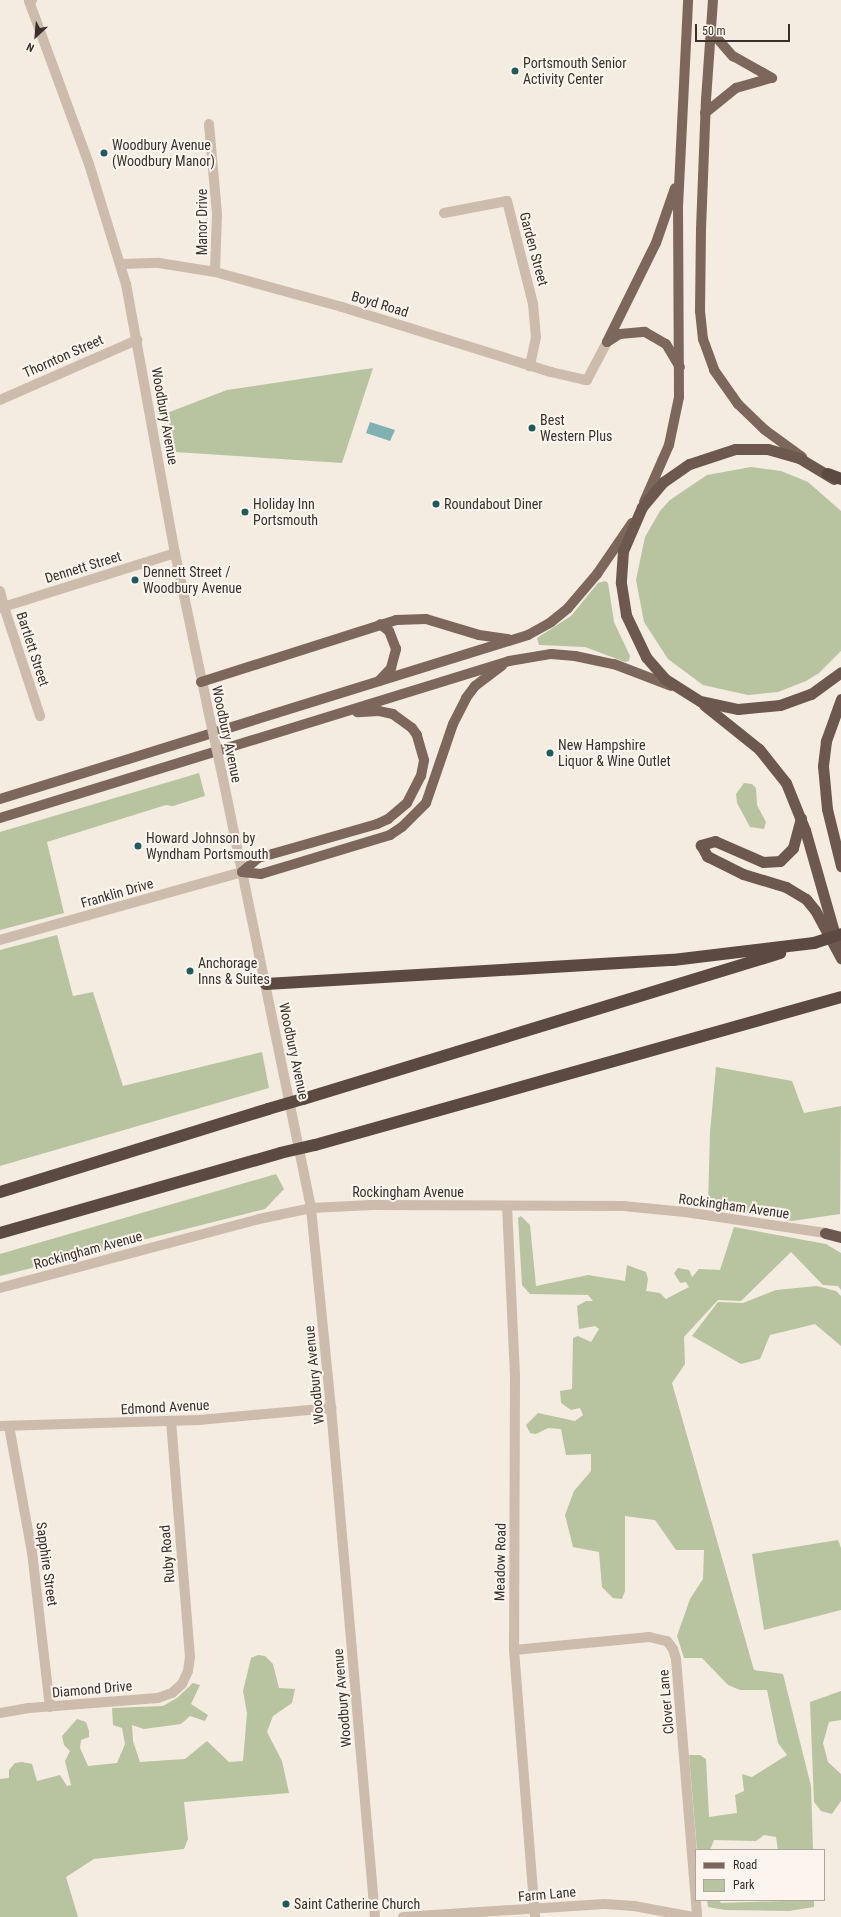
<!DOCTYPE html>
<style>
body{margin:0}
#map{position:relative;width:841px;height:1917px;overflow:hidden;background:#f4ebe1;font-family:"Roboto Condensed",sans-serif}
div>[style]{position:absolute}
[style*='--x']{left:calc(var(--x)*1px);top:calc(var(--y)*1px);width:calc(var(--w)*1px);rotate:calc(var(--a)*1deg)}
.green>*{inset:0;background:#b8c4a0}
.water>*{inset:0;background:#7fb0b2}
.minor>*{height:10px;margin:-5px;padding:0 5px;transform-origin:5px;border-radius:5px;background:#cdbbac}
.tertiary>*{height:10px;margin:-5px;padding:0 5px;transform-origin:5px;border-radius:5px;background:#cdbbac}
.primary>*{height:10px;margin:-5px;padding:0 5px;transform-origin:5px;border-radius:5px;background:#7d675c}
.trunk>*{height:11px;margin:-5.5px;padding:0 5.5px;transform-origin:5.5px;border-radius:5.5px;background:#6c584f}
.motorway>*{height:12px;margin:-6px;padding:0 6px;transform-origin:6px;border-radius:6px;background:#5c4a42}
.tertiary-bridge>*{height:10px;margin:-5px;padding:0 5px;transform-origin:5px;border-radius:5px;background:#cdbbac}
.motorway-bridge>*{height:12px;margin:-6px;padding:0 6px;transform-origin:6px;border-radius:6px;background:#5c4a42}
.dots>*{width:11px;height:11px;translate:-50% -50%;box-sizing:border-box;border:2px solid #fbf5ee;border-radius:50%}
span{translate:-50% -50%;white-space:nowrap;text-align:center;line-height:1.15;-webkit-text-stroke:4px #fbf5ee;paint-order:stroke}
.poi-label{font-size:14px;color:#3b302b}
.left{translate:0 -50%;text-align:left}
.street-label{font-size:14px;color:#3b302b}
.legend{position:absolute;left:695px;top:1849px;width:130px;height:52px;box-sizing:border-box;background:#fbf5ee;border:1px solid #aea6a0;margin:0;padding:5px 7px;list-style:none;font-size:12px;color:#3b302b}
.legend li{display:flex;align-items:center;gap:8px;height:20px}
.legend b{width:20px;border:1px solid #aea6a0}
.north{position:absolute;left:16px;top:16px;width:40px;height:40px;-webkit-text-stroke:3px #fbf5ee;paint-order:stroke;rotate:206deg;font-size:11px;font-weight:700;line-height:16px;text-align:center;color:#3b302b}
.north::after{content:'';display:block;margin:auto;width:14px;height:18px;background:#3b302b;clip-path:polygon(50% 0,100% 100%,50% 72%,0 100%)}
.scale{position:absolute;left:695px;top:24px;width:95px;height:18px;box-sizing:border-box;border:2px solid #3b302b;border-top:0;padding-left:5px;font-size:12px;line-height:14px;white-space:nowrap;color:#3b302b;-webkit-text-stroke:3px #fbf5ee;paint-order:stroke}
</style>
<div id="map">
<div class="green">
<i style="clip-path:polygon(373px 368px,342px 463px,175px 452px,167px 413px,227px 390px)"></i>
<i style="clip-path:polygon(751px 467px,781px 471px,808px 482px,841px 511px,841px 651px,819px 673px,806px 681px,778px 692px,748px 695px,703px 685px,668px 659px,644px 622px,636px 580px,645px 537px,660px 511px,670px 500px,707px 475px)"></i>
<i style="clip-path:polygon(605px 581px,608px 583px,614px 622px,630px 656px,629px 661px,625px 662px,585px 647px,539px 645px,537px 638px,571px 616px,598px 583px)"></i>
<i style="clip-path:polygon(199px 773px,205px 796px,173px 806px,166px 805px,47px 842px,64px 913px,0 930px,0 832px)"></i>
<i style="clip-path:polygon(744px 783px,752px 784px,756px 788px,757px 805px,766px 822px,764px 829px,750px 827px,737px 803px,736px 794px)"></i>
<i style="clip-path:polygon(57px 935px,73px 996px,93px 992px,123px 1086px,262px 1052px,269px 1088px,0 1166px,0 950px)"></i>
<i style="clip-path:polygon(716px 1067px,792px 1081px,804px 1113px,841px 1106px,840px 1214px,792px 1221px,708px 1207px,710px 1132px)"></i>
<i style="clip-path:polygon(276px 1174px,284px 1189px,265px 1209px,0 1276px,0 1254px)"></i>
<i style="clip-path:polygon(521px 1216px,530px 1225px,536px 1286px,588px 1275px,625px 1281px,627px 1265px,646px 1272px,648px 1279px,646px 1291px,660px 1293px,666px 1299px,689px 1287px,686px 1282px,680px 1283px,674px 1273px,678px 1268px,689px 1270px,692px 1277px,699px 1269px,720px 1270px,734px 1227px,826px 1244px,841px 1253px,841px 1290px,838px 1286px,823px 1285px,791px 1252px,741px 1301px,718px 1300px,684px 1337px,685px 1364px,672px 1383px,754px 1670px,783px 1674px,811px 1786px,813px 1850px,778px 1850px,776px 1837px,764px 1835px,756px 1841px,714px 1840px,710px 1850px,697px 1850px,689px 1755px,700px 1755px,706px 1759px,709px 1817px,737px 1813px,735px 1795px,744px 1791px,742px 1774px,752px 1777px,787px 1755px,778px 1743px,767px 1690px,740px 1690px,728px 1685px,702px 1658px,684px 1658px,677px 1636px,690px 1599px,703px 1579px,704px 1550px,676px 1550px,655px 1520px,625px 1516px,625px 1591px,622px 1599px,613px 1598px,602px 1587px,599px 1552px,573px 1547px,565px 1515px,574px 1491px,591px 1471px,591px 1454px,566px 1455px,561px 1429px,548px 1428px,536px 1434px,530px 1433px,526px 1425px,538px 1413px,575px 1421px,583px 1415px,580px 1408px,571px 1410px,561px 1403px,560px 1391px,572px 1389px,573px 1338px,578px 1336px,591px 1342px,599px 1329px,595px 1326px,579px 1329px,577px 1306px,586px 1301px,593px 1301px,588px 1295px,530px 1294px,522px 1285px,518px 1218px)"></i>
<i style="clip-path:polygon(817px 1286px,836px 1291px,841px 1296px,841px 1346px,815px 1324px,770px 1335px,760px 1359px,741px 1364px,692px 1336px,718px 1302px,743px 1303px,776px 1290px)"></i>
<i style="clip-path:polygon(838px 1540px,841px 1548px,841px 1610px,764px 1630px,752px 1554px)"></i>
<i style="clip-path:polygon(258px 1655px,265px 1656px,273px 1664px,279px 1688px,295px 1689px,292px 1703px,273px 1716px,267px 1732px,282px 1761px,289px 1793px,184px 1802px,188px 1839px,184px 1849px,94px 1859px,66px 1877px,78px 1917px,0 1917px,0 1779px,9px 1778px,9px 1770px,15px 1763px,22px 1762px,32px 1764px,37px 1781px,60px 1775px,67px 1786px,71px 1785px,65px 1761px,70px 1751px,64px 1745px,62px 1736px,77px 1719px,86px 1722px,89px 1731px,89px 1737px,81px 1740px,80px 1748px,88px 1766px,117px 1763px,125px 1744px,122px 1728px,113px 1725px,112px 1708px,163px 1706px,177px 1698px,193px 1683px,200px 1685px,191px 1704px,208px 1715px,205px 1721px,190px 1716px,181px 1724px,144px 1729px,132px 1725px,133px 1741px,140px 1762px,185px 1759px,207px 1741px,229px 1762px,243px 1761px,247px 1713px,243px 1691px,251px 1658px)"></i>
<i style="clip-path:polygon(841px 1691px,841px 1720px,829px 1722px,823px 1743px,828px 1762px,841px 1774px,841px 1801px,832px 1814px,821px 1811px,814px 1802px,810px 1702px)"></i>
<i style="clip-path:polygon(707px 1900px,719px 1900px,721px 1903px,814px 1900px,814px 1907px,789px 1911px,725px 1910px,708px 1907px)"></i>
</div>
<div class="water">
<i style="clip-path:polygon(370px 422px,395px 430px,390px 441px,366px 433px)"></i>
</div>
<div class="minor">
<i style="--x:209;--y:124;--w:90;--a:84.9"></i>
<i style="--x:217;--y:214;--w:58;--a:92"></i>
<i style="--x:444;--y:213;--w:64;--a:-10.8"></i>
<i style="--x:507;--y:201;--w:106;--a:75.8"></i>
<i style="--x:533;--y:304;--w:33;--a:85"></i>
<i style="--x:536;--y:337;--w:30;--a:102"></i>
<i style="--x:0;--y:400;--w:150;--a:-23.7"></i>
<i style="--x:4;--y:607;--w:115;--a:71.7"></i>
<i style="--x:0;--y:940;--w:251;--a:-15.7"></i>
<i style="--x:507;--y:1206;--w:170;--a:87.3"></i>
<i style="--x:515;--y:1376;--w:274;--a:90.2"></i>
<i style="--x:514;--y:1650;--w:268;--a:85.5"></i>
<i style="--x:0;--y:1288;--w:268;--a:-14.9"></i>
<i style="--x:259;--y:1219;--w:53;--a:-11.9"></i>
<i style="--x:0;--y:1426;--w:199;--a:-1.7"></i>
<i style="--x:199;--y:1420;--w:133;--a:-5.2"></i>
<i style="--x:9;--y:1426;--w:128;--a:79.7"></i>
<i style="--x:32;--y:1552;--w:156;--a:83.4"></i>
<i style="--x:514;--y:1650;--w:136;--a:-5.5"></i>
<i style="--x:649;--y:1637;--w:18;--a:13"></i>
<i style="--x:667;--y:1641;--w:10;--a:53"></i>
<i style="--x:673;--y:1649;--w:10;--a:73"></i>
<i style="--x:676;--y:1659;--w:259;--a:85.3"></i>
<i style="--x:0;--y:1713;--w:29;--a:-10"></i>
<i style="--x:29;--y:1708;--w:129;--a:-4.4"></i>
<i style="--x:158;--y:1698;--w:15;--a:-20"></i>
<i style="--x:172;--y:1693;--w:13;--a:-42"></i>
<i style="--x:182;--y:1684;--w:14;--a:-65"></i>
<i style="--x:188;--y:1671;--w:14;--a:-82"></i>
<i style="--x:190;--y:1657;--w:237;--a:-94.6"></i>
<i style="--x:403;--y:1917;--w:202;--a:-3.7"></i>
<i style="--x:605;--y:1904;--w:29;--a:4"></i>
<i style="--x:634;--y:1906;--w:60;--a:10.6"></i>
</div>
<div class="tertiary">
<i style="--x:32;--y:0;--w:3;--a:162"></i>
<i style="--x:29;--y:1;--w:174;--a:69.8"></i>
<i style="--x:89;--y:164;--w:126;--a:72.9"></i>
<i style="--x:126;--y:284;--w:273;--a:79.7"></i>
<i style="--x:175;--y:553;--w:160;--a:78.1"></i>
<i style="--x:121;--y:264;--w:38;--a:-2"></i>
<i style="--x:159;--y:263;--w:57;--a:9.1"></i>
<i style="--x:215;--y:272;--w:132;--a:15.4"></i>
<i style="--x:342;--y:307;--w:219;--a:17.3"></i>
<i style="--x:551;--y:372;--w:37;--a:13"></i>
<i style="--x:587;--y:380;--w:43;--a:-62.2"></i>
<i style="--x:0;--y:591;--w:16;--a:76"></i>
<i style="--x:0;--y:608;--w:183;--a:-17.4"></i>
<i style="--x:222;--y:774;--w:443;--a:78.4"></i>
<i style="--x:311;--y:1208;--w:201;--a:84.3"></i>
<i style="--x:331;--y:1408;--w:511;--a:85.06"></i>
<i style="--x:311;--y:1208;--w:61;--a:-2.8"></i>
<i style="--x:372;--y:1205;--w:251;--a:0.2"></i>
<i style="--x:623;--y:1206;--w:62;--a:5.5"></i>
<i style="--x:685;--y:1212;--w:142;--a:8.5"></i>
</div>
<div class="primary">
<i style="--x:713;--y:0;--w:99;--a:94"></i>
<i style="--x:706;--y:99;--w:130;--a:92.2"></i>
<i style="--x:701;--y:229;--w:82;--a:90.7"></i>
<i style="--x:700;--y:311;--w:28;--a:84"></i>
<i style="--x:703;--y:339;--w:33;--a:70"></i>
<i style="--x:714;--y:370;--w:42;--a:54.8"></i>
<i style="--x:738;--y:404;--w:37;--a:44"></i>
<i style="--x:765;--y:430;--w:46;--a:36.1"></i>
<i style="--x:710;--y:30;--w:35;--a:49"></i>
<i style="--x:733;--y:56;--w:45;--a:29.4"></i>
<i style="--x:705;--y:113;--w:40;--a:-39"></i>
<i style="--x:736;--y:88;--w:37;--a:-16"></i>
<i style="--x:607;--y:342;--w:110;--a:-63.7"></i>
<i style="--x:656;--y:243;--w:58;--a:-70.9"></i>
<i style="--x:607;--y:342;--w:15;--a:-32"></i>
<i style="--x:620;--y:334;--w:25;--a:-5"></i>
<i style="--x:645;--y:332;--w:24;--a:30"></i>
<i style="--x:666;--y:344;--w:27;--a:59"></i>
<i style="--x:644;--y:502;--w:62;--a:-66.3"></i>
<i style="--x:669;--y:445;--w:49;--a:-78.2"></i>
<i style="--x:679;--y:397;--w:190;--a:-90.3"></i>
<i style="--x:678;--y:207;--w:207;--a:-87.2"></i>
<i style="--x:379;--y:681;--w:18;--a:-47"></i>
<i style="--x:391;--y:668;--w:20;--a:-75"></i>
<i style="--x:396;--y:649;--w:19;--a:-111"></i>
<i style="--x:389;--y:631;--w:11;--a:-142"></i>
<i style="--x:201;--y:682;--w:205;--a:-17.6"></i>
<i style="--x:396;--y:620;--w:30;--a:-2"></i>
<i style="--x:426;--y:619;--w:55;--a:16.8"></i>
<i style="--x:479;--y:635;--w:30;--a:8"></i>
<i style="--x:0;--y:799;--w:553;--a:-17.26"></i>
<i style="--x:528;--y:635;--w:26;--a:-29"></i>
<i style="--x:551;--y:622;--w:22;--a:-39"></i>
<i style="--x:568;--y:608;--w:45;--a:-49.5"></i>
<i style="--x:597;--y:574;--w:62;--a:-55.5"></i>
<i style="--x:0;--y:818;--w:533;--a:-17.14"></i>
<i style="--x:509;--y:661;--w:43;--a:-9.5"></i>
<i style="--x:551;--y:654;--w:24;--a:5"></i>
<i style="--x:575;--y:656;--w:40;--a:12"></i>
<i style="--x:614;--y:664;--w:61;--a:21.1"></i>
<i style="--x:242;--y:872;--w:19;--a:6"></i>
<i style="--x:261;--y:874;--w:135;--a:-16.8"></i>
<i style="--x:390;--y:835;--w:14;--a:-34"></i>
<i style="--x:402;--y:827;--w:34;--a:-45"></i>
<i style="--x:426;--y:803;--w:83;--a:-71.1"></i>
<i style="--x:453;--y:724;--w:29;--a:-63"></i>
<i style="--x:466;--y:698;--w:15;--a:-53"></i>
<i style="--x:475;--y:686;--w:34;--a:-37"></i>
<i style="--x:242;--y:872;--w:21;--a:-41"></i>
<i style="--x:258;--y:858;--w:124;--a:-15.9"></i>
<i style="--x:377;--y:824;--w:12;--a:-24"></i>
<i style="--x:388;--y:819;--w:25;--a:-40"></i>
<i style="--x:407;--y:803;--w:30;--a:-63"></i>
<i style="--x:421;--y:776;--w:16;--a:-79"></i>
<i style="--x:424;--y:760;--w:26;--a:-106"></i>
<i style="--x:417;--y:735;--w:9;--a:-126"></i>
<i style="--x:412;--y:728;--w:24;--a:-144"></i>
<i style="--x:393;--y:714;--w:14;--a:-168"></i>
<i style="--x:379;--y:711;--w:22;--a:177"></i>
</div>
<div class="trunk">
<i style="--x:834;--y:479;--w:41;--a:-149"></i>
<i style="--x:799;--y:458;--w:33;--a:-164"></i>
<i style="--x:767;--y:449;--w:32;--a:180"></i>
<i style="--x:735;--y:449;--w:48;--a:161.9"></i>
<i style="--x:689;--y:464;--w:32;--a:145"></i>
<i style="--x:663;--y:482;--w:33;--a:130"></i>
<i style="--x:642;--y:507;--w:48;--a:113.4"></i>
<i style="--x:623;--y:551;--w:32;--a:94"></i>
<i style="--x:621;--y:583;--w:32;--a:81"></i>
<i style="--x:626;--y:615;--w:47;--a:64.5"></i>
<i style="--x:646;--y:657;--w:29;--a:49"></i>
<i style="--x:665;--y:679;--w:41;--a:32.2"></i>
<i style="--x:700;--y:701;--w:39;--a:12"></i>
<i style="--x:738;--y:709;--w:42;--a:-5.4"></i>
<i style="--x:780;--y:705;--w:33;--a:-20"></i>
<i style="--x:811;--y:694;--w:37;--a:-36"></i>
<i style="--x:841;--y:699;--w:45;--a:109.7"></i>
<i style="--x:826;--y:741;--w:25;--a:97"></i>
<i style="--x:823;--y:766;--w:43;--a:84.7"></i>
<i style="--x:827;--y:809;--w:59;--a:76.2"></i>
<i style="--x:704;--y:705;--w:70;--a:38.7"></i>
<i style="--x:759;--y:749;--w:43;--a:51.5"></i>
<i style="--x:786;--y:783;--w:51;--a:68"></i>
<i style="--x:805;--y:830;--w:116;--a:74.1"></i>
<i style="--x:801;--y:818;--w:31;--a:105"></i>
<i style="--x:793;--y:848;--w:18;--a:135"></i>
<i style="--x:780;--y:861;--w:17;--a:177"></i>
<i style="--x:763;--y:862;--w:52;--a:-156.4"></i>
<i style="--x:715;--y:841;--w:15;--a:164"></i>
<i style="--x:701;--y:845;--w:13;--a:61"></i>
<i style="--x:707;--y:856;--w:40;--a:26.6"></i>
<i style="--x:743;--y:874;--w:45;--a:16.8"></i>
<i style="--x:786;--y:887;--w:23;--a:31"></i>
<i style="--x:806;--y:899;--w:14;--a:51"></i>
<i style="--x:815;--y:910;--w:55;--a:61.6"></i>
<i style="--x:825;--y:1233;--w:16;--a:14"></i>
</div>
<div class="motorway">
<i style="--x:828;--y:474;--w:14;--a:21"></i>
<i style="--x:266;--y:984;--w:408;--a:-3.4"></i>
<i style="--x:673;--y:960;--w:142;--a:-6.9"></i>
<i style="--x:303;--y:1099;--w:499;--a:-17"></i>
<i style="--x:315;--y:1145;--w:546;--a:-15.71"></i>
<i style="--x:0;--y:1192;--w:281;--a:-17.2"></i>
<i style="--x:0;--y:1233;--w:291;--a:-15.9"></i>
</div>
<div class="tertiary-bridge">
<i style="--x:208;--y:710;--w:66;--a:77.7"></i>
</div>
<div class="motorway-bridge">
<i style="--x:814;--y:943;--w:28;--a:-18"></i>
<i style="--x:268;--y:1109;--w:36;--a:-16"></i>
<i style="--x:280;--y:1153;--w:36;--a:-13"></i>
</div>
<div class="dots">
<i style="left:515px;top:71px;background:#1f5a5e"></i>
<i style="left:104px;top:153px;background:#1f5a5e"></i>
<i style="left:532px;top:428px;background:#1f5a5e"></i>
<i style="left:436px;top:504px;background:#1f5a5e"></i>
<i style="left:245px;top:512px;background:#1f5a5e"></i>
<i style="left:135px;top:580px;background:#1f5a5e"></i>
<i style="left:550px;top:753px;background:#1f5a5e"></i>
<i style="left:138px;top:846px;background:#1f5a5e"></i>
<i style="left:190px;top:971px;background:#1f5a5e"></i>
<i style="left:286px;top:1904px;background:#1f5a5e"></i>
</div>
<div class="poi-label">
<span class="left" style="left:523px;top:71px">Portsmouth Senior<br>Activity Center</span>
<span class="left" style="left:112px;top:153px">Woodbury Avenue<br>(Woodbury Manor)</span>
<span class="left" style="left:540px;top:428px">Best<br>Western Plus</span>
<span class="left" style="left:253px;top:512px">Holiday Inn<br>Portsmouth</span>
<span class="left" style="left:444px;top:504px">Roundabout Diner</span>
<span class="left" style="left:143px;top:580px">Dennett Street /<br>Woodbury Avenue</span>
<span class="left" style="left:558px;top:753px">New Hampshire<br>Liquor &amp; Wine Outlet</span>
<span class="left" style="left:146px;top:846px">Howard Johnson by<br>Wyndham Portsmouth</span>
<span class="left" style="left:198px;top:971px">Anchorage<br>Inns &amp; Suites</span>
<span class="left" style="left:294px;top:1904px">Saint Catherine Church</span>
</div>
<div class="street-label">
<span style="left:202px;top:222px;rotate:-90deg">Manor Drive</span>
<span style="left:534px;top:249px;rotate:75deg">Garden Street</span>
<span style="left:380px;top:304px;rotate:17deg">Boyd Road</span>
<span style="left:63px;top:356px;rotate:-24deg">Thornton Street</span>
<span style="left:165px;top:416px;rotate:80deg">Woodbury Avenue</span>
<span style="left:83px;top:567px;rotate:-17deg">Dennett Street</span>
<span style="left:33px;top:649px;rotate:72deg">Bartlett Street</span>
<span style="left:227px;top:734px;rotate:78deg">Woodbury Avenue</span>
<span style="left:117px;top:893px;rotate:-16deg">Franklin Drive</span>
<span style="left:294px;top:1051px;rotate:78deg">Woodbury Avenue</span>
<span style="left:408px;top:1192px">Rockingham Avenue</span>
<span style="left:734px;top:1206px;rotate:8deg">Rockingham Avenue</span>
<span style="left:88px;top:1250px;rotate:-15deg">Rockingham Avenue</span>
<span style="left:314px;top:1375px;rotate:-96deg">Woodbury Avenue</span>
<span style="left:165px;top:1407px;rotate:-3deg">Edmond Avenue</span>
<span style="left:167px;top:1554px;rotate:-95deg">Ruby Road</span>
<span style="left:500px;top:1562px;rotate:-89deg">Meadow Road</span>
<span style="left:47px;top:1564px;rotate:82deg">Sapphire Street</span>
<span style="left:92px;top:1689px;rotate:-5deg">Diamond Drive</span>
<span style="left:342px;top:1698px;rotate:-95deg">Woodbury Avenue</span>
<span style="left:666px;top:1702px;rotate:-95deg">Clover Lane</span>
<span style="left:547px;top:1894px;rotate:-5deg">Farm Lane</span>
</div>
<ul class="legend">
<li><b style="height:5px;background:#7d675c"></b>Road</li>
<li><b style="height:11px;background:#b8c4a0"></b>Park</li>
</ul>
<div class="north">N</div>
<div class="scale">50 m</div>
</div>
